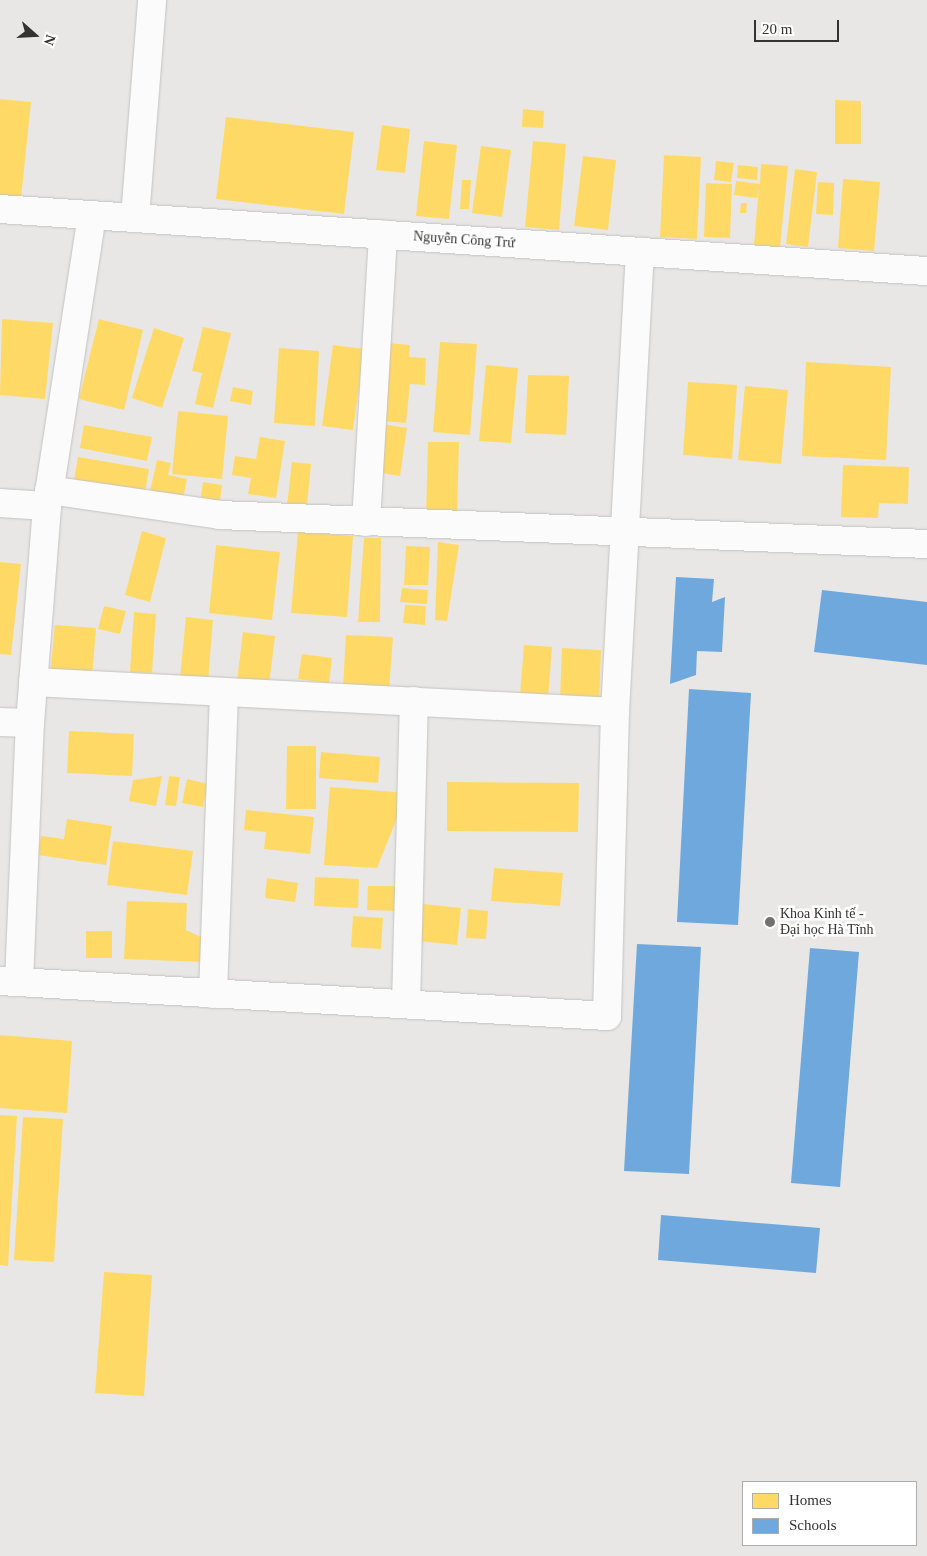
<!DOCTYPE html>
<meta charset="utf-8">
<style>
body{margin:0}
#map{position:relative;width:927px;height:1556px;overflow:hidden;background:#e8e7e5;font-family:Georgia,serif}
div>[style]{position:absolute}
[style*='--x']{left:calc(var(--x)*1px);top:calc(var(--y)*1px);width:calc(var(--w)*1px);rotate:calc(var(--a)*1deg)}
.homes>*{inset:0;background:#ffd966}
.schools>*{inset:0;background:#6fa8dc}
.roads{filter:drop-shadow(0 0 1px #c4c3c2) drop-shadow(0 0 1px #c4c3c2)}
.street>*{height:28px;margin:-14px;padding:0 14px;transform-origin:14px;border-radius:14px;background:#fcfbfb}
.secondary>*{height:28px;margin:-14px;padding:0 14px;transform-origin:14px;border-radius:14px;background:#fcfbfb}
.dots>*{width:14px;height:14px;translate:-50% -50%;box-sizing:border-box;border:2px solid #fff;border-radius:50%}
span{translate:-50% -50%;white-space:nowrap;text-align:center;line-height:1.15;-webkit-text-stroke:5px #fff;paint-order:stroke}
.street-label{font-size:14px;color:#343332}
.poi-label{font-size:14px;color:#343332}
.left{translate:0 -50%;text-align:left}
.legend{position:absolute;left:742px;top:1481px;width:175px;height:65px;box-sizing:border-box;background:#fff;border:1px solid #aeadad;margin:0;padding:6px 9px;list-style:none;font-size:15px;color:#343332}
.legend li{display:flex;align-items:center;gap:10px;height:25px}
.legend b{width:25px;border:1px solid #aeadad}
.north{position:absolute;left:10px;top:10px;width:50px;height:50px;-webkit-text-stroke:4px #fff;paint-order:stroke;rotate:109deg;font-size:14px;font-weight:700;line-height:20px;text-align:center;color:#343332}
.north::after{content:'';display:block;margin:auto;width:18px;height:22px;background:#343332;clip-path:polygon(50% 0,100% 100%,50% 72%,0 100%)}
.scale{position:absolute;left:754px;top:20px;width:85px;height:22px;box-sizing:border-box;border:2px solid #343332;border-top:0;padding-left:6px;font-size:15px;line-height:18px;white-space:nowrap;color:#343332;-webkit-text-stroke:4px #fff;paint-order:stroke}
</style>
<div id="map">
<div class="homes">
<i style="clip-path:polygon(0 99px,31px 102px,21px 198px,0 196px)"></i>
<i style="clip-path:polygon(835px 100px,861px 101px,861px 144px,835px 144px)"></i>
<i style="clip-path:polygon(523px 109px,544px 111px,543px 128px,522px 127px)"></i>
<i style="clip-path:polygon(226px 117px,354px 132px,344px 214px,216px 199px)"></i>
<i style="clip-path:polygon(382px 125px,410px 129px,405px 173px,376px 170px)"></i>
<i style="clip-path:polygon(424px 141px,457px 145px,449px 219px,416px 216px)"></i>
<i style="clip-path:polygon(533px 141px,566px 144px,559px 230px,525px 227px)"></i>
<i style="clip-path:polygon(481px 146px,511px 150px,502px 217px,472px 213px)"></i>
<i style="clip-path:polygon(664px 155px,701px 157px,697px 239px,660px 237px)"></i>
<i style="clip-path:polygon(583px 156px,616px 160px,608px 230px,574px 226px)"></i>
<i style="clip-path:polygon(716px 161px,734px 163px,731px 182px,714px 180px)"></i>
<i style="clip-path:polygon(761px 164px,788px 166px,780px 247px,754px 245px,759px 186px,757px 198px,734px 195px,736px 181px,760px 184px)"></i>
<i style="clip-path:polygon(738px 165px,758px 167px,757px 180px,737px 178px)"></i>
<i style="clip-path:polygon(795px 169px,817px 172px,808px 247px,786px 244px)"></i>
<i style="clip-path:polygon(843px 179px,880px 182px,874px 251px,838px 248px)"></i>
<i style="clip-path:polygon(462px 180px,471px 180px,469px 209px,460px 209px)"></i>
<i style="clip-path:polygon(818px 182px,834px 183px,833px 215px,816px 214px)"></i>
<i style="clip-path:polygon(706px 183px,732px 184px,730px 238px,704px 237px)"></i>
<i style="clip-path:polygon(741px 203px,747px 203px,746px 213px,740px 213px)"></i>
<i style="clip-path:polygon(2px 319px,53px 323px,45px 399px,0 395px)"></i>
<i style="clip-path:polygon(99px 319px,143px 330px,124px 410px,79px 399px)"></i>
<i style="clip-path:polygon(203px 327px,231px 333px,213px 408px,195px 404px,202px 373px,192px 371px)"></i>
<i style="clip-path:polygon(154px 328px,184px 338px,162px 408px,132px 398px)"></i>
<i style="clip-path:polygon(440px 342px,477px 344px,470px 435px,433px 432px)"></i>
<i style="clip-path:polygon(388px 343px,410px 345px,409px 357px,426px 358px,425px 385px,410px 384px,406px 423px,382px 421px)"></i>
<i style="clip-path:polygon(333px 345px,364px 349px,353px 430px,322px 426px)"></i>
<i style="clip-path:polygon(279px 348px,319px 351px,315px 426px,274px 423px)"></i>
<i style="clip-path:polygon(806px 362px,891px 367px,886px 460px,802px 456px)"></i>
<i style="clip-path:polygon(486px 365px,518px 368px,511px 443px,479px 441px)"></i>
<i style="clip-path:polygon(528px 375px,569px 376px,566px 435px,525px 433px)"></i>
<i style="clip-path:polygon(688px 382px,737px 385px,732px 459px,683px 455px)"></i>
<i style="clip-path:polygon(745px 386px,788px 390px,781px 464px,738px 460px)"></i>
<i style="clip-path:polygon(233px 387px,253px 391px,251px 405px,230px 401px)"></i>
<i style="clip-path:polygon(178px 411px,228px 416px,222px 479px,172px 474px)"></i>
<i style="clip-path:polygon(382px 424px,407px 428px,400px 476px,375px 472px)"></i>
<i style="clip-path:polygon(84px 425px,152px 437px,147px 461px,80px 448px)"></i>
<i style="clip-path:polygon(260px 437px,285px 441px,276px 498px,248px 494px,251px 478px,232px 475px,235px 456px,256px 459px)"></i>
<i style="clip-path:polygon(428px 442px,459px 442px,457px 519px,426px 518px)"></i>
<i style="clip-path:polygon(78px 457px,149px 469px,144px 499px,73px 487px)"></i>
<i style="clip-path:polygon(157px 460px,171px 463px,168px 475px,187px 479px,182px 503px,149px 496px)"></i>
<i style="clip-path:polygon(292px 462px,311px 464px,307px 507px,287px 505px)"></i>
<i style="clip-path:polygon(843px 465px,909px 467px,908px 504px,879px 503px,878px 518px,841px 517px)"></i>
<i style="clip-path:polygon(203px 482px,222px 485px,219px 507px,200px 504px)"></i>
<i style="clip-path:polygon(142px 531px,166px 538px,150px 602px,125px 595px)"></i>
<i style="clip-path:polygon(298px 532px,353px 536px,347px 617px,291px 613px)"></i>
<i style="clip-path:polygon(364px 538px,381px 538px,380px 622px,358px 622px)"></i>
<i style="clip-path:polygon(438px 542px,459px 545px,447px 621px,435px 620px)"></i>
<i style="clip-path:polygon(216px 545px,280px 552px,272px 620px,209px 613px)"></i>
<i style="clip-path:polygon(406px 546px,430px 547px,428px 585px,404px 585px)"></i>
<i style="clip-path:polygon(0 562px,21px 564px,11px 655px,0 654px)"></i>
<i style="clip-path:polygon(402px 588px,428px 590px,427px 604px,400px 602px)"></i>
<i style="clip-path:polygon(405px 605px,426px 606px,425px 625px,403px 623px)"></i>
<i style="clip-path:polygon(104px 606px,126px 611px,120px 634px,98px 629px)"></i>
<i style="clip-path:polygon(134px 612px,156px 614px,152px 673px,130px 672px)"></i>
<i style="clip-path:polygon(186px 617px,213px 620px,208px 681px,180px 678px)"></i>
<i style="clip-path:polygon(55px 625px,96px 628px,91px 690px,49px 686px)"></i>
<i style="clip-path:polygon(243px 632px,275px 636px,267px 701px,235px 697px)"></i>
<i style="clip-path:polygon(346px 635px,393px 637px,389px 690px,343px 687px)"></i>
<i style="clip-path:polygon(524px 645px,552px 647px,548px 698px,520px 696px)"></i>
<i style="clip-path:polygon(562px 648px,601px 650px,599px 703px,560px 701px)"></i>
<i style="clip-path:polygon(302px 654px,332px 658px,329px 683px,298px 679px)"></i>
<i style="clip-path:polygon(69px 731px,134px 734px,132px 776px,67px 773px)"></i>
<i style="clip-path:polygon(287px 746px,316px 746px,316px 809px,286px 809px)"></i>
<i style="clip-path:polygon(321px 752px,380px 757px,378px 783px,319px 778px)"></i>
<i style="clip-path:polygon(162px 776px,156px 806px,129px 801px,133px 780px)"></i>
<i style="clip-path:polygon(169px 776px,180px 777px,176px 806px,165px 805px)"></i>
<i style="clip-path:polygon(187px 779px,208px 784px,203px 807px,182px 803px)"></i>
<i style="clip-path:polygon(447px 782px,579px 783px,578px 832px,447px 831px)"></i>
<i style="clip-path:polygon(330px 787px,407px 793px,377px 868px,324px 865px)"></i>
<i style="clip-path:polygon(246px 810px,314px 817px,310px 854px,264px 849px,266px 832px,244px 830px)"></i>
<i style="clip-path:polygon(67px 819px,112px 826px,106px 865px,38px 855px,41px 836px,64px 839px)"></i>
<i style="clip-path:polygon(113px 841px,193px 851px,187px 895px,107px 885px)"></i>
<i style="clip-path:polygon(494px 868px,563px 873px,560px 906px,491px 901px)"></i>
<i style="clip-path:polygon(315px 877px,359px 879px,358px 908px,314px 906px)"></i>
<i style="clip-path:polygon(267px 878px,298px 883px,295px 902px,265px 898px)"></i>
<i style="clip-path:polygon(368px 886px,395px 886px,395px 911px,367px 910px)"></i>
<i style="clip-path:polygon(127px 901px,187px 903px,186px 930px,205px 939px,204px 962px,124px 959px)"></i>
<i style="clip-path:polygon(414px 903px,461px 908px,457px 945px,410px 940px)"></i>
<i style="clip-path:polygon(468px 909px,488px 911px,486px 939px,466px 938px)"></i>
<i style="clip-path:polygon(353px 916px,383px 918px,381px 949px,351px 947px)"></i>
<i style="clip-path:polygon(86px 931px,112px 931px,112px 958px,86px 958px)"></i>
<i style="clip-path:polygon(0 1035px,72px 1041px,67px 1113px,0 1108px)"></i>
<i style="clip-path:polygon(0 1115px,17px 1116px,8px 1266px,0 1265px)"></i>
<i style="clip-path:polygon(23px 1117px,63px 1119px,54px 1262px,14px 1260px)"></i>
<i style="clip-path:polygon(104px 1272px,152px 1275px,144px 1396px,95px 1393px)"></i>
</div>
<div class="schools">
<i style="clip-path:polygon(676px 577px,714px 579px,712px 602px,725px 597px,722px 652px,697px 651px,696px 675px,670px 684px)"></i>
<i style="clip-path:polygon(822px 590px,927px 602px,927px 665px,814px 652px)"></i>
<i style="clip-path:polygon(689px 689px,751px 693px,738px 925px,677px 922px)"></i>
<i style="clip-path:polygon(637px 944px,701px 947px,689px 1174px,624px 1171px)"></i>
<i style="clip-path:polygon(810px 948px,859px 952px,840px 1187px,791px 1183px)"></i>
<i style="clip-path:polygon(661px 1215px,820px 1228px,816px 1273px,658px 1260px)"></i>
</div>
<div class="roads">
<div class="street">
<i style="--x:135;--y:218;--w:219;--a:-85.5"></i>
<i style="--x:49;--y:490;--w:173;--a:8.3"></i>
<i style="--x:220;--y:515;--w:708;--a:2.35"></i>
<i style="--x:0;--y:503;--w:47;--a:3.7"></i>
<i style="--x:366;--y:522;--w:288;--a:-86.6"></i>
<i style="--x:33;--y:682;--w:583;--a:2.95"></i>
<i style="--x:0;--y:722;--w:30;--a:2"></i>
<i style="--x:0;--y:981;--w:608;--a:3.3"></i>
<i style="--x:607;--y:1016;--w:304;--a:-88.5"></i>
<i style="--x:615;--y:712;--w:461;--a:-86.9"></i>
<i style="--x:19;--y:982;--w:259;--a:-87.6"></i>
<i style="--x:30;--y:723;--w:218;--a:-85.5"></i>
<i style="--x:47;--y:506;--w:294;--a:-81.2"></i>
<i style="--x:213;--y:994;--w:302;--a:-87.9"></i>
<i style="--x:406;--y:1004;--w:303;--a:-88.5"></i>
</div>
<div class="secondary">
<i style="--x:0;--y:209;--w:929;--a:3.83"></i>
</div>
</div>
<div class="dots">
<i style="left:770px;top:922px;background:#737271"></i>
</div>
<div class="street-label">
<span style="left:464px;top:240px;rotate:4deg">Nguyễn Công Trứ</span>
</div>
<div class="poi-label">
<span class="left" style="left:780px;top:922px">Khoa Kinh tế -<br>Đại học Hà Tĩnh</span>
</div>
<ul class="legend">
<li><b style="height:14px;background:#ffd966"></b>Homes</li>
<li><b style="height:14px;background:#6fa8dc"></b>Schools</li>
</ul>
<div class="north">N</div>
<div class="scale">20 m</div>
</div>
